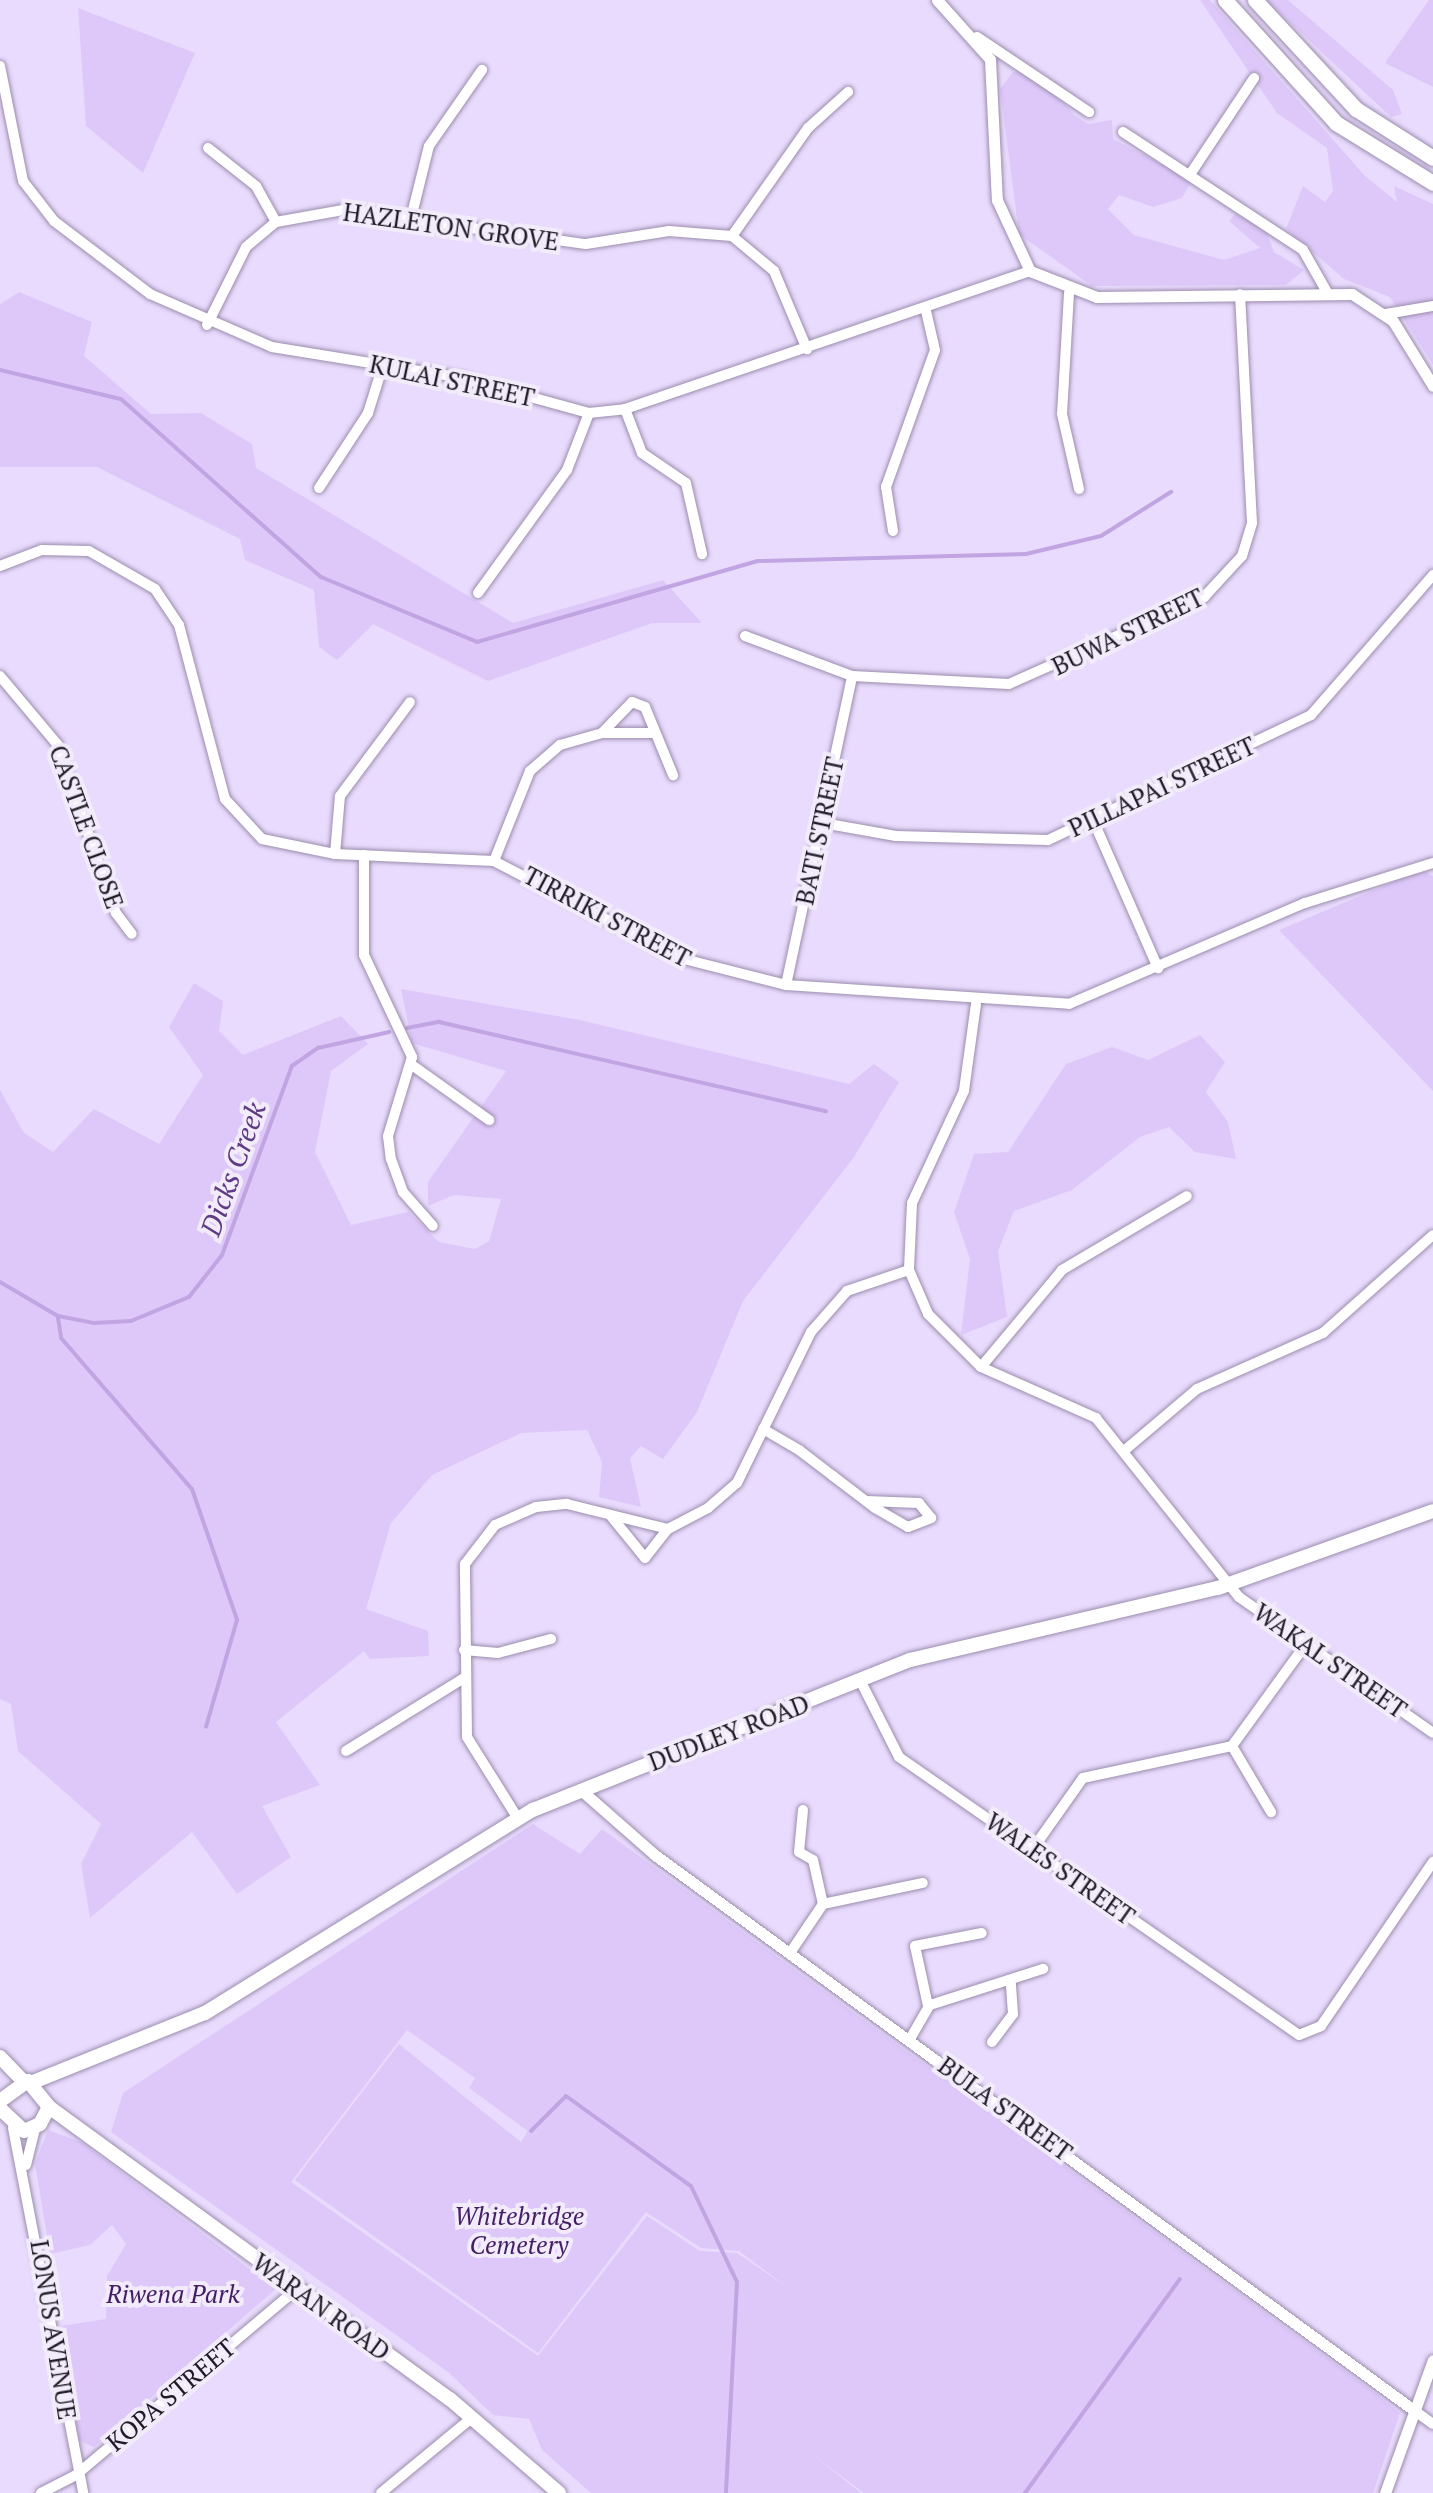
<!DOCTYPE html>
<style>
body{margin:0}
#map{position:relative;width:1433px;height:2493px;overflow:hidden;background:#e9dbfd;font-family:"PT Serif",serif}
div>[style]{position:absolute}
[style*='--x']{left:calc(var(--x)*1px);top:calc(var(--y)*1px);width:calc(var(--w)*1px);rotate:calc(var(--a)*1deg)}
.green>*{inset:0;background:#dec8fa}
.stream>*{height:4px;margin:-2px;padding:0 2px;transform-origin:2px;border-radius:2px;background:#c1a5e2}
.roads{filter:drop-shadow(0 0 2px #9b8dad) drop-shadow(0 0 2px #9b8dad)}
.minor>*{height:10px;margin:-5px;padding:0 5px;transform-origin:5px;border-radius:5px;background:#fff}
.tertiary>*{height:11px;margin:-5.5px;padding:0 5.5px;transform-origin:5.5px;border-radius:5.5px;background:#fff}
.secondary>*{height:14px;margin:-7px;padding:0 7px;transform-origin:7px;border-radius:7px;background:#fff}
.trunk>*{height:15px;margin:-7.5px;padding:0 7.5px;transform-origin:7.5px;border-radius:7.5px;background:#fff}
span{translate:-50% -50%;white-space:nowrap;text-align:center;line-height:1.15;-webkit-text-stroke:8px #f2ecfa;paint-order:stroke}
.street-label{font-size:25px;color:#1f1a26}
.park-label{font-size:25px;color:#441e65;font-style:italic}
.water-label{font-size:28px;color:#603b85;font-style:italic}
</style>
<div id="map">
<div class="green">
<i style="clip-path:polygon(1200px 0,1210px 0,1365px 176px,1397px 202px,1394px 186px,1433px 204px,1433px 365px,1390px 297px,1344px 279px,1286px 229px,1303px 186px,1325px 202px,1333px 191px,1327px 148px,1277px 113px)"></i>
<i style="clip-path:polygon(1266px 0,1288px 0,1393px 90px,1402px 114px,1391px 117px)"></i>
<i style="clip-path:polygon(1429px 0,1433px 0,1433px 87px,1385px 63px)"></i>
<i style="clip-path:polygon(78px 8px,195px 53px,143px 173px,86px 126px)"></i>
<i style="clip-path:polygon(1013px 72px,1039px 73px,1074px 115px,1088px 124px,1112px 120px,1113px 139px,1192px 180px,1182px 198px,1153px 207px,1119px 195px,1108px 209px,1134px 235px,1224px 260px,1260px 248px,1229px 221px,1235px 214px,1264px 225px,1274px 252px,1304px 270px,1286px 285px,1092px 286px,1019px 234px,1000px 89px)"></i>
<i style="clip-path:polygon(19px 292px,92px 322px,84px 356px,151px 414px,201px 413px,252px 444px,256px 468px,513px 623px,663px 580px,702px 623px,652px 623px,488px 681px,373px 624px,337px 660px,319px 647px,314px 590px,245px 560px,240px 539px,97px 467px,0 467px,0 304px)"></i>
<i style="clip-path:polygon(1422px 870px,1433px 876px,1433px 1091px,1279px 930px)"></i>
<i style="clip-path:polygon(194px 983px,223px 1001px,219px 1031px,243px 1055px,341px 1016px,368px 1044px,331px 1071px,315px 1152px,351px 1225px,408px 1212px,439px 1242px,475px 1249px,489px 1241px,501px 1199px,454px 1195px,428px 1206px,428px 1182px,506px 1071px,412px 1043px,401px 989px,580px 1020px,849px 1084px,874px 1064px,899px 1082px,854px 1157px,743px 1301px,697px 1412px,663px 1459px,641px 1446px,630px 1458px,641px 1507px,599px 1497px,602px 1462px,587px 1430px,521px 1433px,432px 1475px,391px 1523px,366px 1609px,428px 1631px,429px 1656px,370px 1659px,364px 1651px,276px 1722px,320px 1785px,262px 1806px,291px 1857px,237px 1894px,192px 1832px,90px 1918px,81px 1864px,101px 1824px,18px 1751px,11px 1704px,0 1699px,0 1090px,24px 1133px,53px 1152px,94px 1109px,159px 1144px,203px 1075px,169px 1027px)"></i>
<i style="clip-path:polygon(1200px 1035px,1225px 1062px,1206px 1092px,1228px 1122px,1236px 1159px,1195px 1152px,1169px 1127px,1140px 1137px,1072px 1190px,1014px 1211px,998px 1251px,1007px 1317px,961px 1335px,970px 1259px,954px 1212px,974px 1154px,1008px 1152px,1066px 1064px,1112px 1047px,1148px 1060px)"></i>
<i style="clip-path:polygon(evenodd,533px 1824px,580px 1854px,602px 1829px,1374px 2392px,1400px 2413px,1373px 2493px,864px 2493px,812px 2454px,861px 2493px,591px 2493px,542px 2450px,529px 2419px,493px 2415px,448px 2372px,111px 2132px,123px 2093px,533px 1824px,407px 2030px,475px 2078px,469px 2088px,528px 2131px,521px 2142px,399px 2044px,295px 2180px,538px 2353px,646px 2212px,701px 2248px,739px 2251px,787px 2287px,737px 2253px,700px 2251px,647px 2216px,538px 2356px,291px 2182px,407px 2030px)"></i>
<i style="clip-path:polygon(48px 2130px,81px 2142px,276px 2289px,94px 2447px,79px 2441px,61px 2326px,106px 2319px,107px 2276px,126px 2244px,112px 2225px,90px 2245px,50px 2254px,35px 2164px)"></i>
</div>
<div class="stream">
<i style="--x:0;--y:370;--w:124;--a:13.5"></i>
<i style="--x:121;--y:399;--w:268;--a:41.7"></i>
<i style="--x:321;--y:577;--w:169;--a:22.6"></i>
<i style="--x:477;--y:642;--w:292;--a:-16.1"></i>
<i style="--x:758;--y:561;--w:268;--a:-1.5"></i>
<i style="--x:1026;--y:554;--w:77;--a:-13.5"></i>
<i style="--x:1101;--y:536;--w:83;--a:-32.2"></i>
<i style="--x:407;--y:1028;--w:33;--a:-11"></i>
<i style="--x:439;--y:1022;--w:397;--a:13"></i>
<i style="--x:0;--y:1282;--w:67;--a:30.4"></i>
<i style="--x:58;--y:1316;--w:36;--a:11"></i>
<i style="--x:93;--y:1323;--w:38;--a:-3"></i>
<i style="--x:131;--y:1321;--w:63;--a:-22.5"></i>
<i style="--x:189;--y:1297;--w:53;--a:-51.8"></i>
<i style="--x:222;--y:1255;--w:202;--a:-69.7"></i>
<i style="--x:292;--y:1066;--w:32;--a:-35"></i>
<i style="--x:318;--y:1048;--w:73;--a:-12.7"></i>
<i style="--x:58;--y:1318;--w:20;--a:81"></i>
<i style="--x:61;--y:1338;--w:200;--a:49.1"></i>
<i style="--x:192;--y:1489;--w:139;--a:71"></i>
<i style="--x:237;--y:1620;--w:111;--a:106.2"></i>
<i style="--x:531;--y:2131;--w:49;--a:-45"></i>
<i style="--x:566;--y:2096;--w:154;--a:35.8"></i>
<i style="--x:691;--y:2186;--w:106;--a:64.4"></i>
<i style="--x:737;--y:2282;--w:211;--a:93"></i>
<i style="--x:1025;--y:2493;--w:264;--a:-54.1"></i>
</div>
<div class="roads">
<div class="minor">
<i style="--x:977;--y:37;--w:135;--a:33.8"></i>
<i style="--x:0;--y:66;--w:117;--a:78.7"></i>
<i style="--x:23;--y:181;--w:51;--a:52.2"></i>
<i style="--x:54;--y:221;--w:121;--a:37.2"></i>
<i style="--x:150;--y:294;--w:133;--a:23.5"></i>
<i style="--x:272;--y:347;--w:188;--a:9.2"></i>
<i style="--x:458;--y:377;--w:136;--a:15.4"></i>
<i style="--x:589;--y:413;--w:36;--a:-6"></i>
<i style="--x:625;--y:409;--w:428;--a:-18.8"></i>
<i style="--x:1123;--y:132;--w:215;--a:33.2"></i>
<i style="--x:1303;--y:250;--w:48;--a:60.3"></i>
<i style="--x:208;--y:148;--w:61;--a:38.4"></i>
<i style="--x:256;--y:186;--w:41;--a:60.9"></i>
<i style="--x:1191;--y:173;--w:114;--a:-56.4"></i>
<i style="--x:411;--y:218;--w:74;--a:-76"></i>
<i style="--x:429;--y:146;--w:93;--a:-55.1"></i>
<i style="--x:732;--y:236;--w:132;--a:-54.9"></i>
<i style="--x:808;--y:128;--w:54;--a:-42"></i>
<i style="--x:1069;--y:293;--w:121;--a:93.3"></i>
<i style="--x:1062;--y:414;--w:77;--a:77.2"></i>
<i style="--x:1386;--y:314;--w:48;--a:-9.7"></i>
<i style="--x:207;--y:325;--w:87;--a:-63.4"></i>
<i style="--x:246;--y:247;--w:39;--a:-40"></i>
<i style="--x:276;--y:222;--w:68;--a:-10.2"></i>
<i style="--x:343;--y:210;--w:245;--a:8"></i>
<i style="--x:586;--y:244;--w:84;--a:-8.9"></i>
<i style="--x:669;--y:231;--w:63;--a:4.5"></i>
<i style="--x:732;--y:236;--w:55;--a:39.8"></i>
<i style="--x:774;--y:271;--w:85;--a:67.1"></i>
<i style="--x:625;--y:409;--w:47;--a:68.9"></i>
<i style="--x:642;--y:453;--w:53;--a:34.3"></i>
<i style="--x:686;--y:483;--w:73;--a:77.3"></i>
<i style="--x:319;--y:488;--w:90;--a:-56.8"></i>
<i style="--x:368;--y:413;--w:50;--a:-72.6"></i>
<i style="--x:893;--y:531;--w:45;--a:-99"></i>
<i style="--x:886;--y:487;--w:145;--a:-70.3"></i>
<i style="--x:935;--y:350;--w:39;--a:-103"></i>
<i style="--x:0;--y:566;--w:45;--a:-20.9"></i>
<i style="--x:42;--y:550;--w:47;--a:1.2"></i>
<i style="--x:89;--y:551;--w:76;--a:29.9"></i>
<i style="--x:155;--y:589;--w:43;--a:56.3"></i>
<i style="--x:179;--y:625;--w:180;--a:75.2"></i>
<i style="--x:225;--y:799;--w:54;--a:47.2"></i>
<i style="--x:262;--y:839;--w:75;--a:11.6"></i>
<i style="--x:335;--y:854;--w:159;--a:2.5"></i>
<i style="--x:494;--y:861;--w:210;--a:27.5"></i>
<i style="--x:680;--y:958;--w:109;--a:14.3"></i>
<i style="--x:786;--y:985;--w:284;--a:3.8"></i>
<i style="--x:1069;--y:1004;--w:257;--a:-23.2"></i>
<i style="--x:1305;--y:903;--w:134;--a:-17.4"></i>
<i style="--x:478;--y:593;--w:152;--a:-54.1"></i>
<i style="--x:567;--y:470;--w:61;--a:-68.9"></i>
<i style="--x:745;--y:636;--w:114;--a:20.5"></i>
<i style="--x:852;--y:676;--w:157;--a:2.9"></i>
<i style="--x:1009;--y:684;--w:214;--a:-24"></i>
<i style="--x:1204;--y:597;--w:56;--a:-47.2"></i>
<i style="--x:1242;--y:556;--w:34;--a:-73"></i>
<i style="--x:1252;--y:523;--w:229;--a:-93"></i>
<i style="--x:0;--y:676;--w:89;--a:50"></i>
<i style="--x:57;--y:744;--w:179;--a:70.8"></i>
<i style="--x:116;--y:913;--w:26;--a:53"></i>
<i style="--x:602;--y:733;--w:51;--a:0"></i>
<i style="--x:1093;--y:820;--w:162;--a:66.3"></i>
<i style="--x:823;--y:823;--w:74;--a:10.1"></i>
<i style="--x:896;--y:836;--w:152;--a:1.5"></i>
<i style="--x:1048;--y:840;--w:291;--a:-25.4"></i>
<i style="--x:1311;--y:715;--w:186;--a:-48.9"></i>
<i style="--x:335;--y:854;--w:58;--a:-85.1"></i>
<i style="--x:340;--y:796;--w:117;--a:-53.3"></i>
<i style="--x:364;--y:855;--w:100;--a:90"></i>
<i style="--x:364;--y:955;--w:113;--a:64.8"></i>
<i style="--x:412;--y:1057;--w:83;--a:106.9"></i>
<i style="--x:388;--y:1136;--w:23;--a:83"></i>
<i style="--x:391;--y:1159;--w:35;--a:70"></i>
<i style="--x:403;--y:1192;--w:45;--a:48.6"></i>
<i style="--x:494;--y:861;--w:97;--a:-68.2"></i>
<i style="--x:530;--y:771;--w:40;--a:-41"></i>
<i style="--x:560;--y:745;--w:44;--a:-15.9"></i>
<i style="--x:602;--y:733;--w:43;--a:-45.9"></i>
<i style="--x:632;--y:702;--w:14;--a:21"></i>
<i style="--x:645;--y:707;--w:74;--a:67.6"></i>
<i style="--x:786;--y:985;--w:316;--a:-77.9"></i>
<i style="--x:976;--y:1004;--w:88;--a:97.9"></i>
<i style="--x:964;--y:1091;--w:123;--a:114.9"></i>
<i style="--x:912;--y:1203;--w:67;--a:92.6"></i>
<i style="--x:909;--y:1270;--w:48;--a:66.6"></i>
<i style="--x:928;--y:1314;--w:75;--a:45"></i>
<i style="--x:981;--y:1367;--w:126;--a:23.9"></i>
<i style="--x:1096;--y:1418;--w:229;--a:51.4"></i>
<i style="--x:1239;--y:1597;--w:237;--a:35"></i>
<i style="--x:412;--y:1065;--w:95;--a:35.5"></i>
<i style="--x:981;--y:1367;--w:126;--a:-50.1"></i>
<i style="--x:1062;--y:1270;--w:145;--a:-30.6"></i>
<i style="--x:763;--y:1429;--w:42;--a:30.3"></i>
<i style="--x:799;--y:1450;--w:43;--a:37.4"></i>
<i style="--x:833;--y:1476;--w:53;--a:37.3"></i>
<i style="--x:875;--y:1508;--w:38;--a:30"></i>
<i style="--x:908;--y:1527;--w:25;--a:-21"></i>
<i style="--x:931;--y:1518;--w:19;--a:-129"></i>
<i style="--x:919;--y:1503;--w:53;--a:-177.8"></i>
<i style="--x:1125;--y:1450;--w:94;--a:-40.3"></i>
<i style="--x:1197;--y:1389;--w:138;--a:-24"></i>
<i style="--x:1323;--y:1333;--w:147;--a:-41.7"></i>
<i style="--x:611;--y:1516;--w:54;--a:51"></i>
<i style="--x:645;--y:1558;--w:37;--a:-52"></i>
<i style="--x:464;--y:1650;--w:34;--a:5"></i>
<i style="--x:498;--y:1653;--w:55;--a:-14.8"></i>
<i style="--x:861;--y:1682;--w:84;--a:63.1"></i>
<i style="--x:899;--y:1757;--w:487;--a:34.8"></i>
<i style="--x:1299;--y:2035;--w:24;--a:-22"></i>
<i style="--x:1321;--y:2026;--w:199;--a:-55.7"></i>
<i style="--x:1232;--y:1746;--w:77;--a:59.4"></i>
<i style="--x:346;--y:1751;--w:139;--a:-31.7"></i>
<i style="--x:803;--y:1810;--w:42;--a:95.4"></i>
<i style="--x:799;--y:1852;--w:16;--a:30"></i>
<i style="--x:813;--y:1860;--w:45;--a:77.2"></i>
<i style="--x:517;--y:1817;--w:94;--a:-122"></i>
<i style="--x:467;--y:1737;--w:173;--a:-90.7"></i>
<i style="--x:465;--y:1564;--w:49;--a:-52.4"></i>
<i style="--x:495;--y:1525;--w:45;--a:-23.7"></i>
<i style="--x:536;--y:1507;--w:31;--a:-6"></i>
<i style="--x:567;--y:1504;--w:104;--a:13.9"></i>
<i style="--x:668;--y:1529;--w:45;--a:-27.7"></i>
<i style="--x:708;--y:1508;--w:38;--a:-41"></i>
<i style="--x:737;--y:1483;--w:168;--a:-63.9"></i>
<i style="--x:811;--y:1332;--w:55;--a:-48.7"></i>
<i style="--x:847;--y:1291;--w:65;--a:-18.7"></i>
<i style="--x:1032;--y:1850;--w:88;--a:-54.7"></i>
<i style="--x:1083;--y:1778;--w:152;--a:-12.1"></i>
<i style="--x:1232;--y:1746;--w:125;--a:-54.1"></i>
<i style="--x:790;--y:1953;--w:59;--a:-56"></i>
<i style="--x:823;--y:1904;--w:102;--a:-11.9"></i>
<i style="--x:928;--y:2006;--w:61;--a:-102.2"></i>
<i style="--x:915;--y:1946;--w:68;--a:-11"></i>
<i style="--x:910;--y:2039;--w:39;--a:-60"></i>
<i style="--x:930;--y:2005;--w:119;--a:-17.7"></i>
<i style="--x:992;--y:2042;--w:35;--a:-53"></i>
<i style="--x:1013;--y:2014;--w:31;--a:-94"></i>
<i style="--x:13;--y:2128;--w:372;--a:79.1"></i>
<i style="--x:26;--y:2165;--w:38;--a:-76"></i>
<i style="--x:1415;--y:2411;--w:22;--a:36"></i>
<i style="--x:41;--y:2493;--w:39;--a:-27"></i>
<i style="--x:76;--y:2475;--w:287;--a:-40.1"></i>
<i style="--x:381;--y:2493;--w:119;--a:-39.6"></i>
</div>
<div class="tertiary">
<i style="--x:937;--y:0;--w:79;--a:48.1"></i>
<i style="--x:990;--y:59;--w:141;--a:87.2"></i>
<i style="--x:997;--y:200;--w:78;--a:65.1"></i>
<i style="--x:1030;--y:271;--w:72;--a:21.2"></i>
<i style="--x:1097;--y:297;--w:255;--a:-0.7"></i>
<i style="--x:1352;--y:294;--w:49;--a:33.4"></i>
<i style="--x:1393;--y:321;--w:76;--a:58.4"></i>
<i style="--x:582;--y:1791;--w:97;--a:41.2"></i>
<i style="--x:655;--y:1855;--w:942;--a:36.19"></i>
<i style="--x:1385;--y:2493;--w:141;--a:-70.2"></i>
</div>
<div class="secondary">
<i style="--x:0;--y:2057;--w:33;--a:46"></i>
<i style="--x:33;--y:2082;--w:185;--a:-21.9"></i>
<i style="--x:205;--y:2013;--w:386;--a:-31.8"></i>
<i style="--x:533;--y:1810;--w:406;--a:-21.7"></i>
<i style="--x:910;--y:1660;--w:316;--a:-13.2"></i>
<i style="--x:1218;--y:1588;--w:228;--a:-19.7"></i>
<i style="--x:0;--y:2101;--w:34;--a:-36"></i>
<i style="--x:28;--y:2081;--w:33;--a:51"></i>
<i style="--x:49;--y:2107;--w:19;--a:118"></i>
<i style="--x:40;--y:2124;--w:17;--a:156"></i>
<i style="--x:24;--y:2131;--w:33;--a:-137"></i>
<i style="--x:49;--y:2107;--w:496;--a:36.1"></i>
<i style="--x:450;--y:2399;--w:144;--a:40.8"></i>
</div>
<div class="trunk">
<i style="--x:1225;--y:0;--w:166;--a:47.9"></i>
<i style="--x:1336;--y:123;--w:114;--a:31.7"></i>
<i style="--x:1255;--y:0;--w:149;--a:47.2"></i>
<i style="--x:1356;--y:109;--w:91;--a:32.5"></i>
</div>
</div>
<div class="street-label">
<span style="left:451px;top:227px;rotate:8deg">HAZLETON GROVE</span>
<span style="left:452px;top:381px;rotate:12deg">KULAI STREET</span>
<span style="left:1128px;top:632px;rotate:-26deg">BUWA STREET</span>
<span style="left:1162px;top:787px;rotate:-25deg">PILLAPAI STREET</span>
<span style="left:86px;top:827px;rotate:70deg">CASTLE CLOSE</span>
<span style="left:820px;top:831px;rotate:-78deg">BATI STREET</span>
<span style="left:607px;top:917px;rotate:28deg">TIRRIKI STREET</span>
<span style="left:1330px;top:1661px;rotate:35deg">WAKAL STREET</span>
<span style="left:729px;top:1733px;rotate:-21deg">DUDLEY ROAD</span>
<span style="left:1060px;top:1869px;rotate:35deg">WALES STREET</span>
<span style="left:1005px;top:2109px;rotate:36deg">BULA STREET</span>
<span style="left:321px;top:2307px;rotate:36deg">WARAN ROAD</span>
<span style="left:53px;top:2330px;rotate:81deg">LONUS AVENUE</span>
<span style="left:171px;top:2395px;rotate:-40deg">KOPA STREET</span>
</div>
<div class="park-label">
<span style="left:519px;top:2231px">Whitebridge<br>Cemetery</span>
<span style="left:173px;top:2294px">Riwena Park</span>
</div>
<div class="water-label">
<span style="left:233px;top:1169px;rotate:-70deg">Dicks Creek</span>
</div>
</div>
